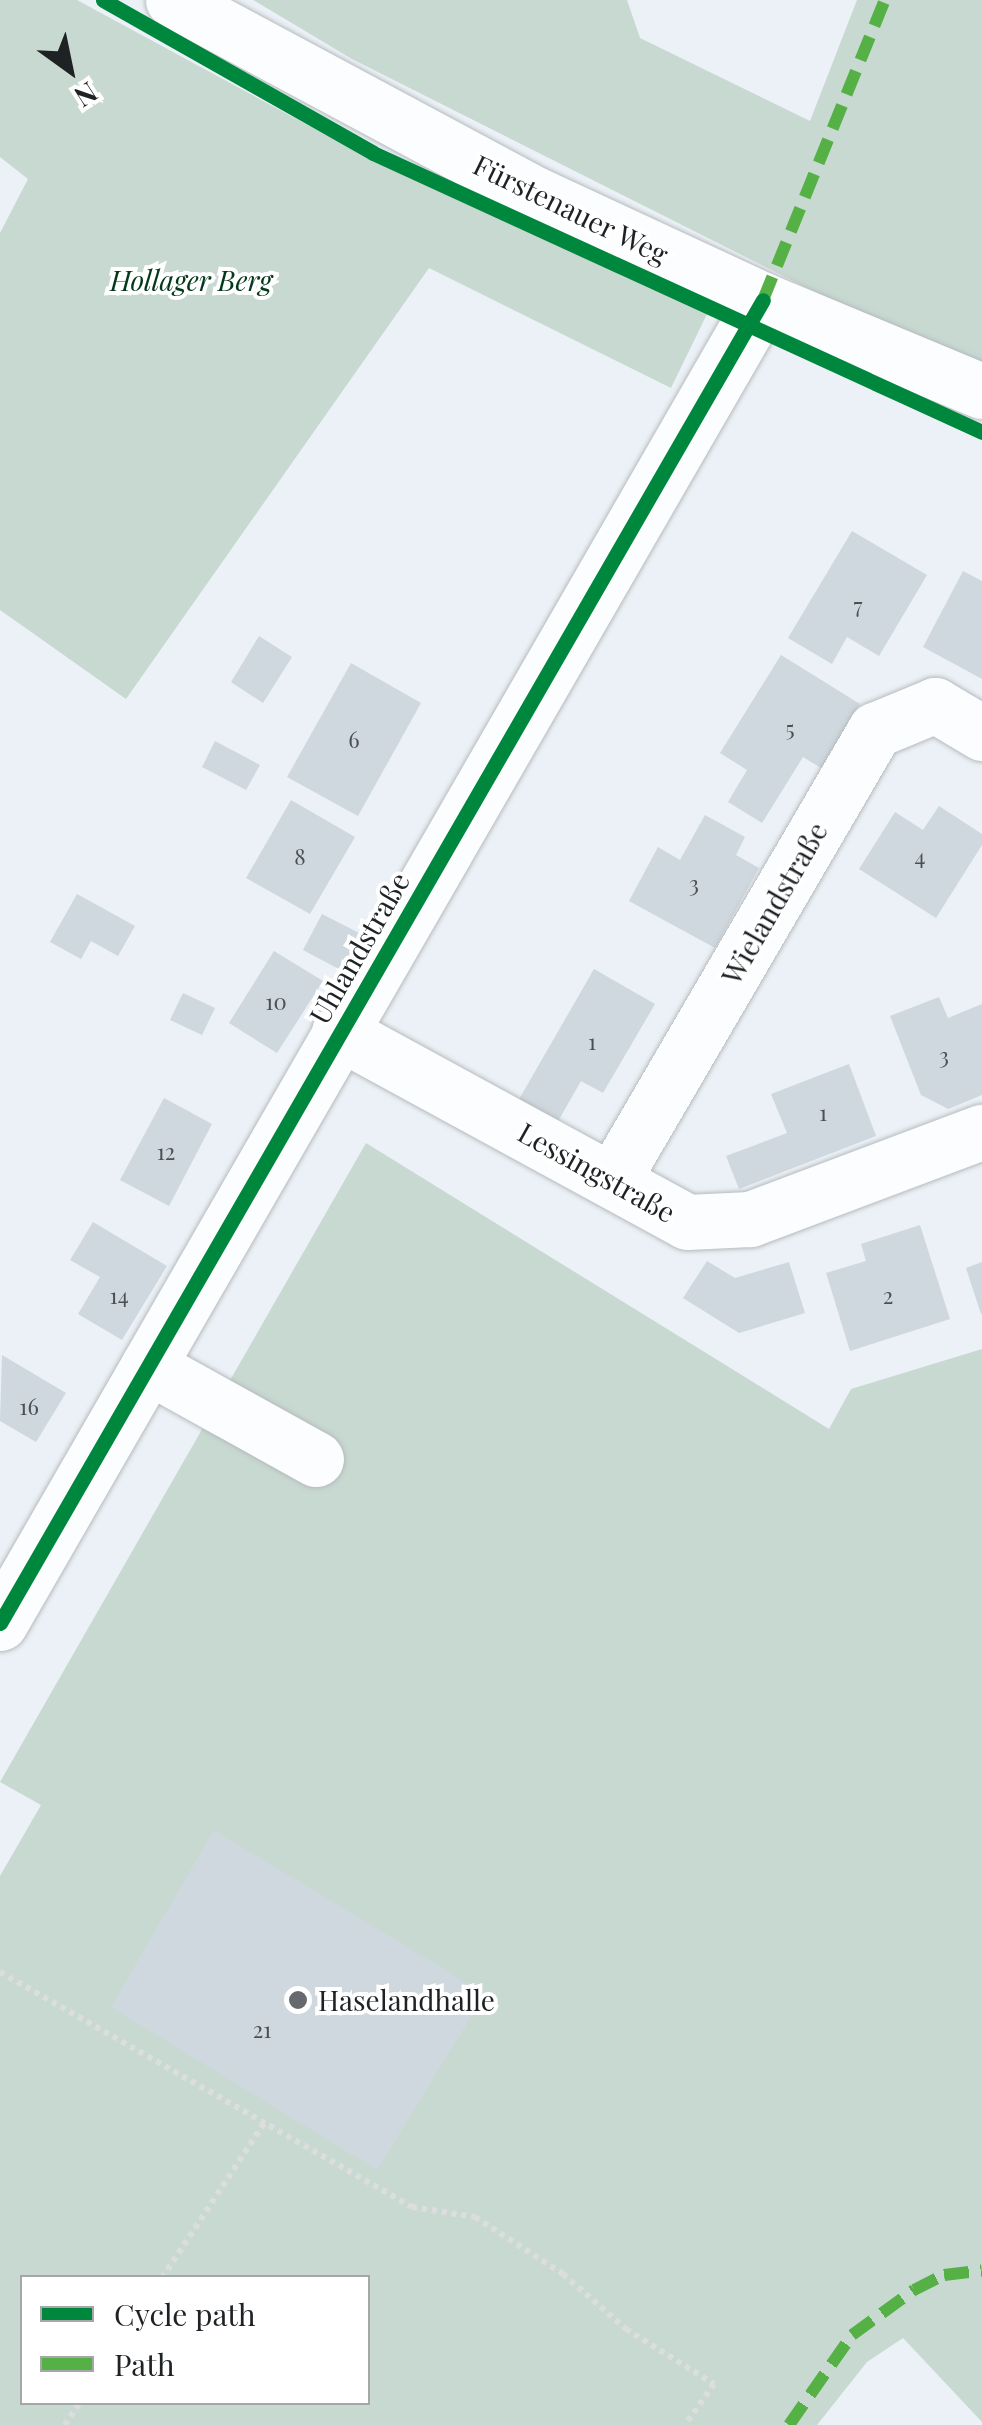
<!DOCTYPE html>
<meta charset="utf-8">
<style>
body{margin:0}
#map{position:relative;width:982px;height:2425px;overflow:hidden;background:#ebf1f6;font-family:"Playfair Display",serif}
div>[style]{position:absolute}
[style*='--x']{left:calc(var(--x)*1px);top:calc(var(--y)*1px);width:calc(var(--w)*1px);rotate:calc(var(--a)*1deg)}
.green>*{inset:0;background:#c8d9d1}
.building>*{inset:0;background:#cfd8de}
.path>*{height:6px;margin-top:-3px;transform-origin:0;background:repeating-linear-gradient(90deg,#dcddde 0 5px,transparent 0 10px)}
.roads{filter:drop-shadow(0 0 2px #b6bbbe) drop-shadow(0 0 2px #b6bbbe)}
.minor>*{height:55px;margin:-27.5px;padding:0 27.5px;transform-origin:27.5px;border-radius:27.5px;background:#fcfdfe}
.quiet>*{height:12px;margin-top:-6px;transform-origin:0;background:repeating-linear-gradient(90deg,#55b145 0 25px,transparent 0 37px)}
.cycleway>*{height:15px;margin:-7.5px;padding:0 7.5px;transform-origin:7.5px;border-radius:7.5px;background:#00873e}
.dots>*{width:28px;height:28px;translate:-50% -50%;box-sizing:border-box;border:5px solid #fff;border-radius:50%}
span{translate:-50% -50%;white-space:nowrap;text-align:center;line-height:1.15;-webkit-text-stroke:8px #fff;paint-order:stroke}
.number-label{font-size:22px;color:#4b5054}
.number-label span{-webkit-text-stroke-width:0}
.street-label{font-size:28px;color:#1e2225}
.park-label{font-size:28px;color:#03381b;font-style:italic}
.poi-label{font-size:28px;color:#1e2225}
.left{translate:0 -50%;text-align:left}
.legend{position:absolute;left:20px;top:2275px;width:350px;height:130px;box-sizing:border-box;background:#fff;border:2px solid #a5a7a8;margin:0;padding:12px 18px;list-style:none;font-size:30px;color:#1e2225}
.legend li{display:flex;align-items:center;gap:20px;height:50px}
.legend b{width:50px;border:2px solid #a5a7a8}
.north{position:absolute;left:20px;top:20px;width:100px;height:100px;-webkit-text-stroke:8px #fff;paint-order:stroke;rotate:147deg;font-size:28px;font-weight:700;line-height:40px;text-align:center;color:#1e2225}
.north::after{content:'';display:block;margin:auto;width:35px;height:45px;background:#1e2225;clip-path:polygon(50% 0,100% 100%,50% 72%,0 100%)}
</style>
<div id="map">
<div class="green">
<i style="clip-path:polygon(0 0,77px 0,326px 135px,708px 312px,671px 388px,429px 268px,126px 699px,0 610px,0 233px,28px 179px,0 157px)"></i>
<i style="clip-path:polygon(253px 0,627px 0,640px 38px,810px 121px,857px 0,982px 0,982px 363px,861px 315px,352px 59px)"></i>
<i style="clip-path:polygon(evenodd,366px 1143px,829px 1429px,851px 1389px,982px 1349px,982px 2422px,903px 2338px,867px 2362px,817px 2425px,0 2425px,0 1876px,41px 1805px,0 1782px,366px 1143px,22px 2278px,368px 2278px,368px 2402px,22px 2402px,22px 2278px)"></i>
</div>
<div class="building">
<i style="clip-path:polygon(852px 531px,927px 575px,879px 656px,847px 637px,832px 664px,788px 638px)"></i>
<i style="clip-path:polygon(963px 571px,982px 581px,982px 679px,923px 647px)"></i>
<i style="clip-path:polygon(259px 636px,292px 657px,263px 703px,231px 682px)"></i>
<i style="clip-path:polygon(781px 655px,860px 704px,821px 768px,803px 757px,762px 823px,728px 802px,747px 770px,720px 753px)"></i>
<i style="clip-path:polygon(351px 663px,421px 703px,358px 816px,287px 777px)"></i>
<i style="clip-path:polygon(215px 741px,260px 765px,246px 790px,202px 767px)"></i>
<i style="clip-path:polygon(291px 800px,355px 837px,310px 914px,246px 878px)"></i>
<i style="clip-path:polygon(939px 806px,982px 834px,982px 845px,936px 918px,859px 869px,895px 812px,923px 830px)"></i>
<i style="clip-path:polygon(705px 815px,745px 837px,736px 855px,759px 868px,715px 948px,629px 901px,658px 847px,680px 860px)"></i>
<i style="clip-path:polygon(77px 894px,135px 926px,118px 956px,91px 941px,81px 959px,50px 942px)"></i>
<i style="clip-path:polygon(322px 914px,365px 936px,346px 973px,303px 950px)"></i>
<i style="clip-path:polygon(274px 951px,323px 981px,277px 1053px,229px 1023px)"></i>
<i style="clip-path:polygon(594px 969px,655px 1004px,603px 1093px,581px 1081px,557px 1123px,518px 1101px)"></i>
<i style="clip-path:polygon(183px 993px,215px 1008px,202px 1035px,170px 1020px)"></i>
<i style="clip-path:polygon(939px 997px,948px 1018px,982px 1004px,982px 1095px,948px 1109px,921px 1095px,890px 1016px)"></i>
<i style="clip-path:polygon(849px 1064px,876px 1136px,739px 1189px,726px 1156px,787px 1133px,771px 1094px)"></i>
<i style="clip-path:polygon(164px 1098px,212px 1124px,169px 1206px,120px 1180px)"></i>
<i style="clip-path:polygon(93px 1222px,167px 1266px,122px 1340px,78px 1314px,100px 1277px,70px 1260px)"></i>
<i style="clip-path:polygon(920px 1225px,950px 1319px,850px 1351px,826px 1273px,866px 1261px,861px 1244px)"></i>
<i style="clip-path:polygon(707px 1261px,735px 1278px,789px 1262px,805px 1313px,739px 1333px,683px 1298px)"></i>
<i style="clip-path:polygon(982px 1262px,982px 1314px,981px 1314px,966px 1268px)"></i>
<i style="clip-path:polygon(2px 1355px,66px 1393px,36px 1442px,0 1421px)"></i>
<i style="clip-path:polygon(214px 1830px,485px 1994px,377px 2170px,111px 2007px)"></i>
</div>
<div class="path">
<i style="--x:0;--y:1972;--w:474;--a:29.7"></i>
<i style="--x:412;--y:2207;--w:64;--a:9"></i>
<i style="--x:475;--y:2217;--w:105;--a:32.9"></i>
<i style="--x:563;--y:2274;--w:84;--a:41.1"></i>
<i style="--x:626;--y:2329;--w:104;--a:32"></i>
<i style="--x:714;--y:2384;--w:50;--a:125.3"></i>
<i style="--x:162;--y:2278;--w:187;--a:-56.6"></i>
<i style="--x:65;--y:2425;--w:27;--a:-57"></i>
</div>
<div class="roads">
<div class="minor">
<i style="--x:173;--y:0;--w:413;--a:28.2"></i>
<i style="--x:537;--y:195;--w:249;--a:24.9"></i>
<i style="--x:763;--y:300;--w:237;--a:22.6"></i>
<i style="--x:339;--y:1032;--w:396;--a:28.6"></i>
<i style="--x:687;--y:1222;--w:63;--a:-2.7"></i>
<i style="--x:750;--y:1219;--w:248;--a:-20.6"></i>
<i style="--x:613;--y:1179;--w:520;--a:-59.74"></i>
<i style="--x:875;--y:730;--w:65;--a:-22.6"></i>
<i style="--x:935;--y:705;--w:55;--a:30.8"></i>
<i style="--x:148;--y:1366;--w:192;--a:29"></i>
<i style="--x:0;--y:1623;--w:1527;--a:-60.03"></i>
</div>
</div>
<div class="quiet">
<i style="--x:763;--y:300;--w:324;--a:-67.9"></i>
<i style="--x:789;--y:2425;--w:110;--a:-55"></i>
<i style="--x:852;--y:2335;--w:77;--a:-36"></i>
<i style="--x:914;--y:2290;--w:34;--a:-27"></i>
<i style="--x:944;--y:2275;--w:38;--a:-7"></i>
</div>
<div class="cycleway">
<i style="--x:103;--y:0;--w:310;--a:29.5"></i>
<i style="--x:373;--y:153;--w:670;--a:24.61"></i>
<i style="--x:0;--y:1623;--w:1527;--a:-60.03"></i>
</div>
<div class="dots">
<i style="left:298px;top:2000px;background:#666a6e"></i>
</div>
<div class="number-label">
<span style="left:858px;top:606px">7</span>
<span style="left:790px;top:729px">5</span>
<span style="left:354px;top:740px">6</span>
<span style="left:300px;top:857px">8</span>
<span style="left:920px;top:857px">4</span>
<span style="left:694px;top:884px">3</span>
<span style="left:276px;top:1002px">10</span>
<span style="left:592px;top:1042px">1</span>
<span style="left:944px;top:1056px">3</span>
<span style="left:823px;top:1113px">1</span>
<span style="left:166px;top:1152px">12</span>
<span style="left:119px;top:1296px">14</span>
<span style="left:888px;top:1296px">2</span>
<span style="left:29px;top:1407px">16</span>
<span style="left:262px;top:2030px">21</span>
</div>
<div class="street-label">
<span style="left:571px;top:209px;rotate:26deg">Fürstenauer Weg</span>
<span style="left:774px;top:903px;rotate:-60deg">Wielandstraße</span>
<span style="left:359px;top:948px;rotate:-60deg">Uhlandstraße</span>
<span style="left:597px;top:1172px;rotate:29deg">Lessingstraße</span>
</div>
<div class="park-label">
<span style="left:191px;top:280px">Hollager Berg</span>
</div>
<div class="poi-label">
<span class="left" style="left:318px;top:2000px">Haselandhalle</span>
</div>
<ul class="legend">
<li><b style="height:12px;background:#00873e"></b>Cycle path</li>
<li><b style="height:12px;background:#55b145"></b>Path</li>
</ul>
<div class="north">N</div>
</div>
